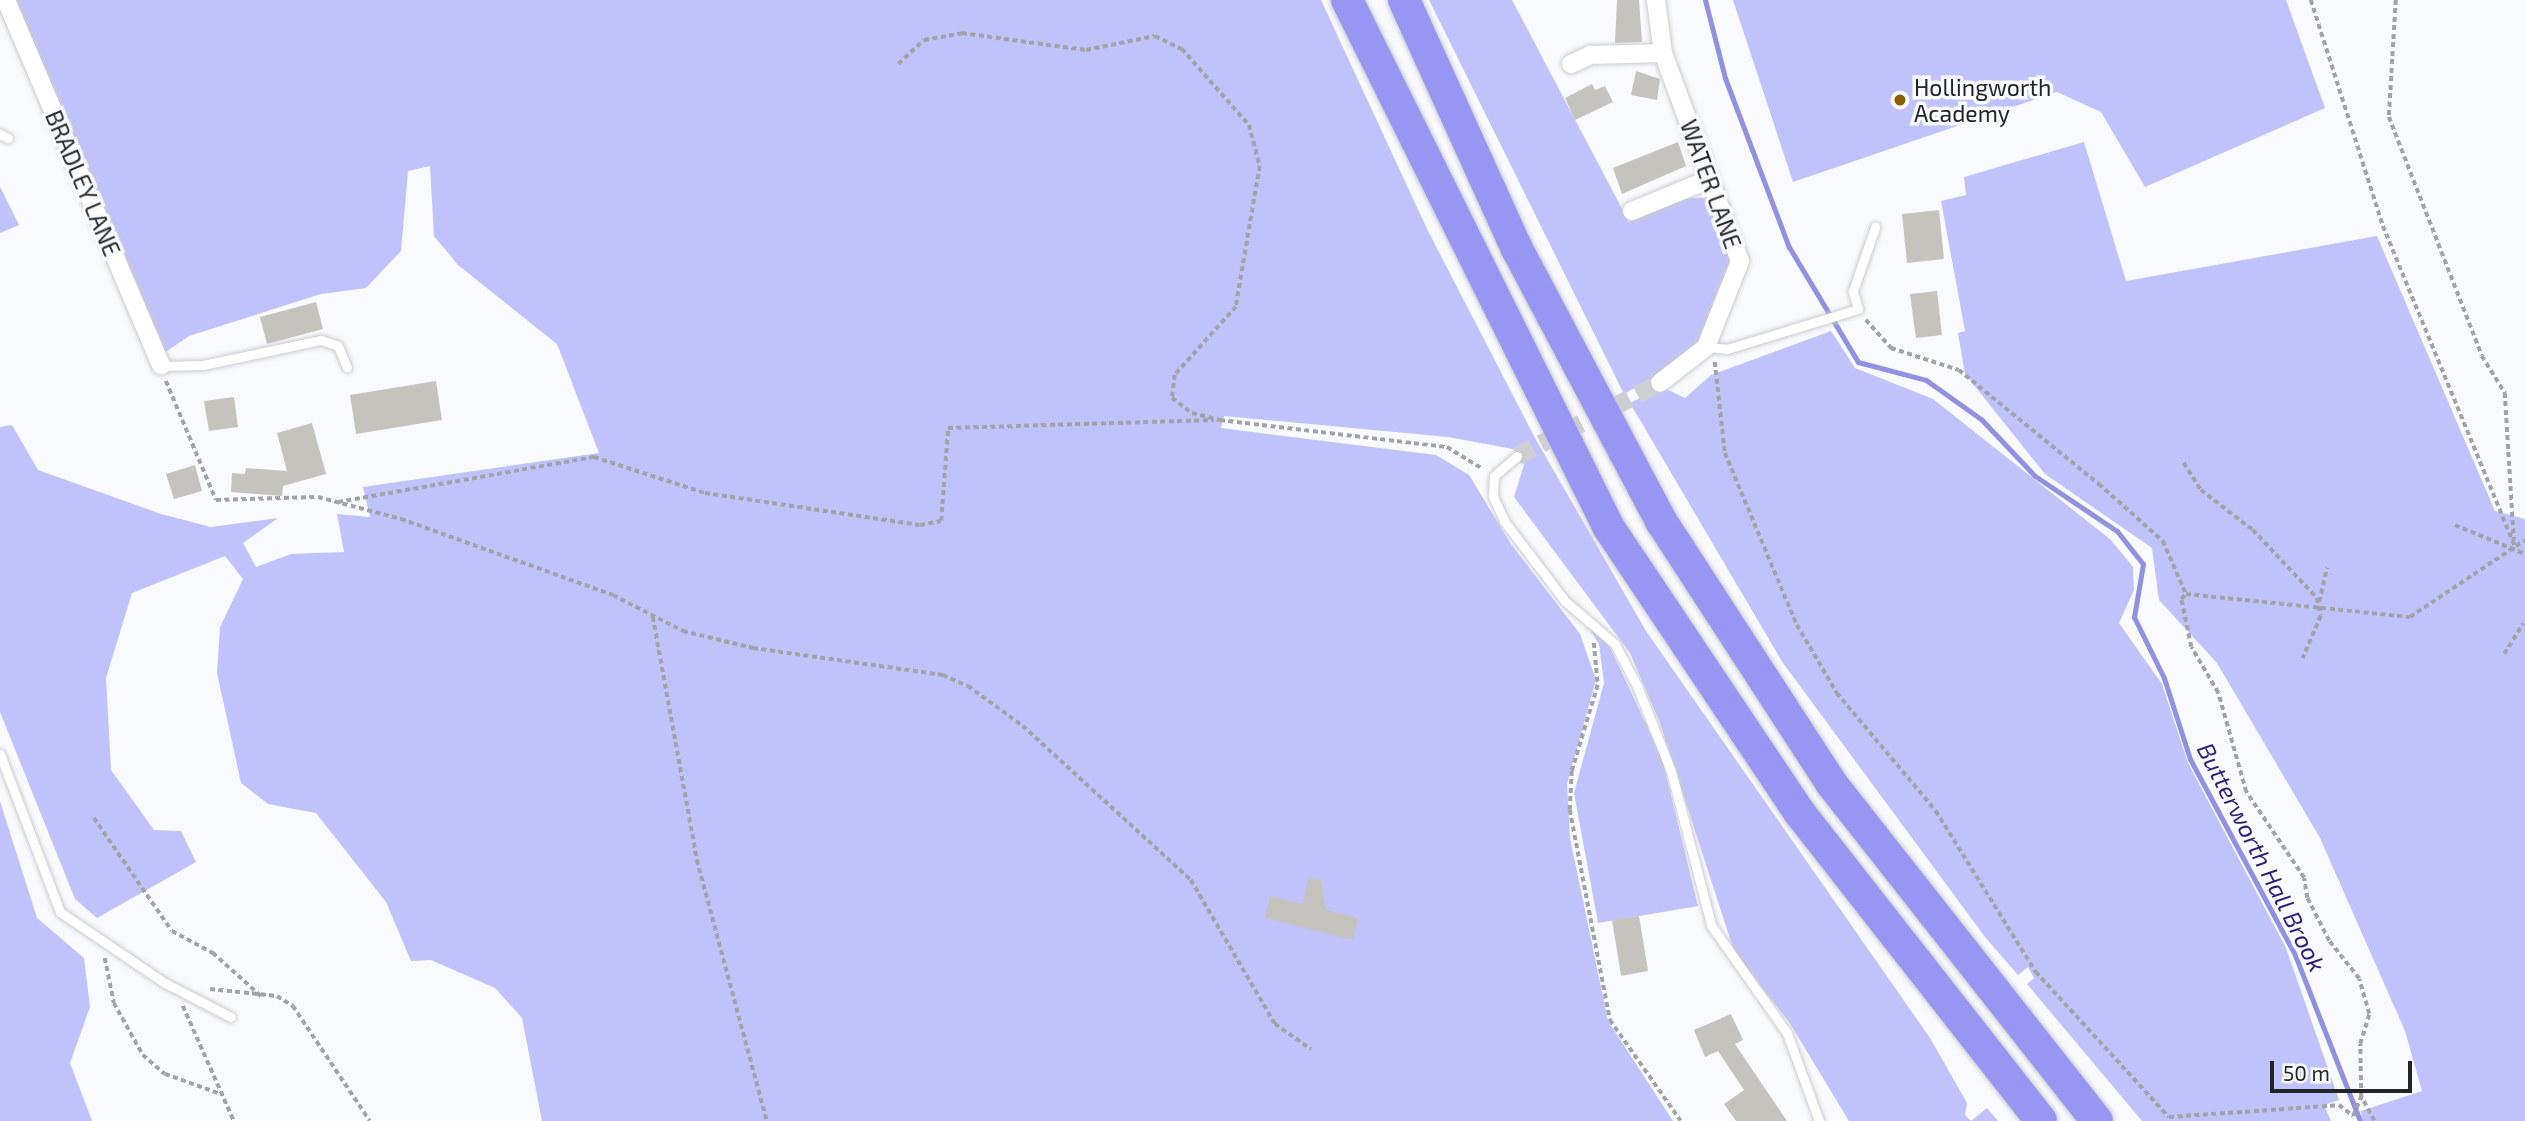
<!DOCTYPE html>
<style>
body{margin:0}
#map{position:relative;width:2525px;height:1121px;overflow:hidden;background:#f9fafe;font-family:"Exo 2",sans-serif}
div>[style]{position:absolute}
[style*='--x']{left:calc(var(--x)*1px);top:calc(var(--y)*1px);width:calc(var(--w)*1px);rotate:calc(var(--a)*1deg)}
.green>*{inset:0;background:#c0c2fb}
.stream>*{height:5px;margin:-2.5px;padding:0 2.5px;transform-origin:2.5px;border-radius:2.5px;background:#9091e0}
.building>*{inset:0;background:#c6c3bf}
.minor-tunnel>*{height:18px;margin-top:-9px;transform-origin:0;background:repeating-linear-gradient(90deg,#cecfd3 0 18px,transparent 0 27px)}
.path>*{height:3.5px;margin-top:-1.75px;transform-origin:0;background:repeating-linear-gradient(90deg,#a2a3a6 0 5px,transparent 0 8.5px)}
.roads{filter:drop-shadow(0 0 2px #cbcbd0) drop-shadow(0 0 2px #cbcbd0)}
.service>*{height:9px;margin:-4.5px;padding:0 4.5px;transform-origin:4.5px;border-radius:4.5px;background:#fff}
.minor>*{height:18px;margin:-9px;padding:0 9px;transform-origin:9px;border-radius:9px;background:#fff}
.motorway>*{height:32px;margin:-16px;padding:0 16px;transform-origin:16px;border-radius:16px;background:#9796f2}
.dots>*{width:19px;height:19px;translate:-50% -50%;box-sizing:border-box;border:4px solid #f9fafe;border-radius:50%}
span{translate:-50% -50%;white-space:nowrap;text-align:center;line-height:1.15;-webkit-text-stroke:7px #f9fafe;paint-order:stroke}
.poi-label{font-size:23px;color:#232425}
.left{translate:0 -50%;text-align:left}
.street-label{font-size:23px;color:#232425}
.water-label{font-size:24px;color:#2e1d78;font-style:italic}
.scale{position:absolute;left:2270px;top:1061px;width:142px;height:32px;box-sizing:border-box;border:4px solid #232425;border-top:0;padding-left:9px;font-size:21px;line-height:24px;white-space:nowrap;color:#232425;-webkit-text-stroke:5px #f9fafe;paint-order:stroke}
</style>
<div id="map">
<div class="green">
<i style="clip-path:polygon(12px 0,1321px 0,1428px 231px,1535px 438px,1646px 631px,1930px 1038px,1967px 1103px,1965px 1115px,1971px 1121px,1987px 1108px,1998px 1121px,1849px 1121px,1789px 1022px,1735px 954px,1660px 723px,1630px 653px,1514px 497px,1524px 465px,1518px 450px,1448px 437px,1224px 416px,1221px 428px,1436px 455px,1469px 475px,1511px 544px,1580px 634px,1596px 680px,1567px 784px,1570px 838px,1608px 1021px,1673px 1121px,542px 1121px,522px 1018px,495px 988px,431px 960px,411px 961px,386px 902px,316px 813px,268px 804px,241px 783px,217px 673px,220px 627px,243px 579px,225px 556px,132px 593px,106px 678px,111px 770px,154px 830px,181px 831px,196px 862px,97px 918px,75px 899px,0 712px,0 427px,12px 425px,38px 470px,161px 514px,211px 527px,278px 518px,243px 543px,256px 567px,291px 554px,344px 552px,337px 514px,370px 517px,363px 487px,599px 453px,557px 344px,458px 265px,434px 236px,430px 166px,408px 171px,401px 251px,366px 288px,321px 294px,189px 336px,164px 353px)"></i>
<i style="clip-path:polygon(1429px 0,1512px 0,1629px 222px,1681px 199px,1710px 197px,1734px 261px,1695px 353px,1624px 394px)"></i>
<i style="clip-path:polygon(1733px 0,2286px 0,2325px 108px,2145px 187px,2101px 112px,2057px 92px,1793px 182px)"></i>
<i style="clip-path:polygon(2084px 142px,2126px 281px,2377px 236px,2495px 511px,2525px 519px,2525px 1121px,2362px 1121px,2361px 1111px,2422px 1091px,2405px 1031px,2320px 838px,2217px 663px,2159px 600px,2152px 548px,2045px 474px,1965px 374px,1958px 333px,1965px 331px,1941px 201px,1966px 195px,1964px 177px)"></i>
<i style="clip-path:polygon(0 187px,19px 225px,0 233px)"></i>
<i style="clip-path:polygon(1831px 331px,1855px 368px,1933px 399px,2111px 540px,2133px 567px,2134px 590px,2119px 623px,2162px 684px,2188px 763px,2286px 948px,2339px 1100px,2324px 1105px,2331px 1121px,2142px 1121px,2027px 984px,2034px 978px,2028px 967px,2018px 975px,1985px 937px,1783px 663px,1630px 403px,1662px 387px,1685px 398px,1711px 375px)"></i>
<i style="clip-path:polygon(1584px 620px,1610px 647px,1662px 758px,1698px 906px,1598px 923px,1574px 793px,1604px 683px,1599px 644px)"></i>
<i style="clip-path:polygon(0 801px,37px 918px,84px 958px,90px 1007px,70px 1063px,92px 1121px,0 1121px)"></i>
</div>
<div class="stream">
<i style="--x:1705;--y:0;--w:81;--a:75.6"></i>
<i style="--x:1725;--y:78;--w:181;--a:69.3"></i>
<i style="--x:1789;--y:247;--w:134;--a:59"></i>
<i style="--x:1858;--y:362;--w:70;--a:14.8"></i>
<i style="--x:1926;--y:380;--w:69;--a:35.5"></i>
<i style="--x:1982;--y:420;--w:77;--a:46.6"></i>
<i style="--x:2035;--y:476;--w:99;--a:33.9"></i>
<i style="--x:2117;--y:531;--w:42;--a:51.8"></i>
<i style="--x:2143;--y:564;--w:54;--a:99.6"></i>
<i style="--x:2134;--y:617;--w:68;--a:63.8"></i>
<i style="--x:2164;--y:678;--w:85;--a:72.2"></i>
<i style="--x:2190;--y:759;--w:222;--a:61.8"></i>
<i style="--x:2295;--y:955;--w:178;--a:68.6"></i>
</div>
<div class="building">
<i style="clip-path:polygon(1617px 0,1639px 0,1642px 42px,1615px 43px)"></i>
<i style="clip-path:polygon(1636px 71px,1660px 79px,1657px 100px,1631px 95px)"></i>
<i style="clip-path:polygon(1592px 84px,1595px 90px,1605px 86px,1613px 102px,1575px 120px,1565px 98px)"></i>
<i style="clip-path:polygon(1678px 142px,1686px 166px,1622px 194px,1613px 168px)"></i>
<i style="clip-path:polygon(1939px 210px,1944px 259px,1907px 263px,1902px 214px)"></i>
<i style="clip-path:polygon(1937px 291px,1942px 335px,1916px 338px,1910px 294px)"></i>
<i style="clip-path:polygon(316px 302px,323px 329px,267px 344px,260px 317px)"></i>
<i style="clip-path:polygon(436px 381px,442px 420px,356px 434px,350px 395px)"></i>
<i style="clip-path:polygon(234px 397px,238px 427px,209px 431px,204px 401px)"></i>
<i style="clip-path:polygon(312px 423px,326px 474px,283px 486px,282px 496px,231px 492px,232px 473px,245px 474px,246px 468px,287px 471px,277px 433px)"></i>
<i style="clip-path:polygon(195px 465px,202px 491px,174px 499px,166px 474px)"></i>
<i style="clip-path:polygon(1309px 877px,1321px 880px,1326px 910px,1358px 918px,1353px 940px,1265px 918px,1270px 896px,1302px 904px)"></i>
<i style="clip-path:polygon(1639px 916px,1648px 971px,1621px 976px,1612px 920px)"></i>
<i style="clip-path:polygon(1731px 1014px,1743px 1040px,1735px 1044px,1787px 1121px,1736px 1121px,1724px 1104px,1744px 1090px,1718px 1051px,1705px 1057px,1694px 1030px)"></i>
</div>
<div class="minor-tunnel">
<i style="--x:1517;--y:456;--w:161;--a:-27"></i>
</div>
<div class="path">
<i style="--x:2311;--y:0;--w:237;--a:72.3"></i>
<i style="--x:2383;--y:226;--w:347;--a:67.6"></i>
<i style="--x:2396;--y:0;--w:117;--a:93.4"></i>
<i style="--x:2389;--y:117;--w:256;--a:68.7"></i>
<i style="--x:2482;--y:356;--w:44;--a:58.1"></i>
<i style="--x:2505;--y:393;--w:148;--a:86.5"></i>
<i style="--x:898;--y:64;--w:35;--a:-43"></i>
<i style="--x:924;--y:40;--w:39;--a:-10"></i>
<i style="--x:962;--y:33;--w:125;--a:7.8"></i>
<i style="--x:1086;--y:50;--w:70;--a:-11.5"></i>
<i style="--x:1155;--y:36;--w:30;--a:26"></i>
<i style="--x:1182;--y:49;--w:101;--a:48.6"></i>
<i style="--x:1249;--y:125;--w:42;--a:75"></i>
<i style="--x:1260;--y:166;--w:143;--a:99.7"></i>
<i style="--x:1236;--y:307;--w:91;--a:131.9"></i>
<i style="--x:1175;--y:375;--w:23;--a:97"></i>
<i style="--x:1172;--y:398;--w:25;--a:37"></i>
<i style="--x:1192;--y:413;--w:29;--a:14"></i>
<i style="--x:1220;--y:420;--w:229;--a:6.8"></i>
<i style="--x:1447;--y:447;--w:42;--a:31.4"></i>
<i style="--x:1866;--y:320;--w:38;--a:48"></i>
<i style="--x:1891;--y:348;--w:71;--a:17.9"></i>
<i style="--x:1959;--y:370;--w:181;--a:39.2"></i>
<i style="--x:2099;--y:484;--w:86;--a:41.7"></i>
<i style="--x:2163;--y:541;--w:58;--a:66.5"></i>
<i style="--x:1715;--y:362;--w:92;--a:83.7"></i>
<i style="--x:1725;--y:453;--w:186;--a:67.3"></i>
<i style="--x:1797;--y:625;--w:79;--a:59.5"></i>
<i style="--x:1837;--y:693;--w:154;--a:50"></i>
<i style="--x:1936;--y:811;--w:190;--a:58.2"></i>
<i style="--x:2036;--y:972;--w:197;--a:47.5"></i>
<i style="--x:2169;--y:1117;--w:170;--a:-4"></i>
<i style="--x:2339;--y:1105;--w:18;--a:38"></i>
<i style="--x:2353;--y:1116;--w:21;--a:-67"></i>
<i style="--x:166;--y:381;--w:129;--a:67.2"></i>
<i style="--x:216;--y:500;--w:102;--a:-1.7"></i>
<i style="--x:318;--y:497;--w:86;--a:14.8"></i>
<i style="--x:401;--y:519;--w:225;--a:19.7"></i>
<i style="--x:613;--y:595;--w:79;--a:27.2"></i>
<i style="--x:683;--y:631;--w:72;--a:13.7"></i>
<i style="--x:753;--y:648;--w:192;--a:8.1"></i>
<i style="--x:943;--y:675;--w:27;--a:24"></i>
<i style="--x:968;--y:686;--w:68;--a:36"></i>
<i style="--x:1023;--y:726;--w:228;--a:42.5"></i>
<i style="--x:1191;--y:880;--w:167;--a:59.7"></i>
<i style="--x:1275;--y:1024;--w:44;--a:34.8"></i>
<i style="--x:2184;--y:463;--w:32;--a:58"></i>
<i style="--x:2201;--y:490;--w:66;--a:37.6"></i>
<i style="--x:2253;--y:530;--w:93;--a:46.7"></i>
<i style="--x:2317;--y:598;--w:18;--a:77"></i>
<i style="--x:2321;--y:616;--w:46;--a:113.2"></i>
<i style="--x:338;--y:502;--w:260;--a:-10"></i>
<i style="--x:594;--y:457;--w:117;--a:18"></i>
<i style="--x:705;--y:493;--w:217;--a:8.5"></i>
<i style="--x:920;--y:525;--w:21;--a:-11"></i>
<i style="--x:941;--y:521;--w:93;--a:-85.7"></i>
<i style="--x:948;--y:428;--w:266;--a:-1.7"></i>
<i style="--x:2455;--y:525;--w:76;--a:22.5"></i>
<i style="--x:2319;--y:602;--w:35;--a:-77"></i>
<i style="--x:653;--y:617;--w:247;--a:79.7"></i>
<i style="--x:697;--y:860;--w:270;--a:75"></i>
<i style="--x:1594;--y:643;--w:42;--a:84.6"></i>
<i style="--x:1598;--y:685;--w:90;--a:106.8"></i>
<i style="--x:1572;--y:771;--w:39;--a:93"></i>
<i style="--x:1570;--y:810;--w:214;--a:79.2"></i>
<i style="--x:1610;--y:1020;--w:123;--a:54.9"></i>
<i style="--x:2504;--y:654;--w:36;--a:-58"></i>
<i style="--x:94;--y:818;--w:137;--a:55.4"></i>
<i style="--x:172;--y:931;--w:47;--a:28.2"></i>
<i style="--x:213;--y:953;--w:66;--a:41.9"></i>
<i style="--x:105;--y:958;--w:46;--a:78.7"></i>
<i style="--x:114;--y:1003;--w:60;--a:60.9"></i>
<i style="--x:143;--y:1055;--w:29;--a:41"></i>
<i style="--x:165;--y:1074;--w:59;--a:19.7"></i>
<i style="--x:210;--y:989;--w:67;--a:6"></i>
<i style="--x:277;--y:996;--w:19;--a:32"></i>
<i style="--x:293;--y:1006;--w:138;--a:56.2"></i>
<i style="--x:183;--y:1006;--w:126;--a:66.1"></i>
<i style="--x:2374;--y:1121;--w:27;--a:-118"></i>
<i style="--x:2361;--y:1097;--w:53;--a:-91.1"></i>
<i style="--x:2360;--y:1044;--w:31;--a:-73"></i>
<i style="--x:2369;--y:1014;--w:36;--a:-106"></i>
<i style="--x:2359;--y:979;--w:48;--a:-128.3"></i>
<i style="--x:2329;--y:941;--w:48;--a:-117.1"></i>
<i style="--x:2307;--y:898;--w:20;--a:-99"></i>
<i style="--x:2304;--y:878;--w:104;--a:-124"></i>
<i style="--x:2246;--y:792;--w:103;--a:-105.8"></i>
<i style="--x:2218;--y:693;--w:53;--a:-120.4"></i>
<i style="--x:2191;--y:647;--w:49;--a:-101.8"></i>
<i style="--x:2181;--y:599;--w:7;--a:-45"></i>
<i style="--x:2186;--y:594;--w:225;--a:5.9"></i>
<i style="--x:2410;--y:617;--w:138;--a:-33.8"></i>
</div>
<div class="roads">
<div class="service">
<i style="--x:0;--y:134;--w:9;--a:27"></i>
<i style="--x:1706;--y:347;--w:21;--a:5"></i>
<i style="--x:1727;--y:349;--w:137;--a:-17"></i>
<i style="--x:1858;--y:309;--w:19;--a:-106"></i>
<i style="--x:1853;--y:291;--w:68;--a:-71"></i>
<i style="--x:161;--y:366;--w:42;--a:-1.4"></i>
<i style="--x:203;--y:365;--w:121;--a:-12"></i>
<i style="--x:321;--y:340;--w:18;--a:19"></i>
<i style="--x:338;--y:346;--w:23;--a:67"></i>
<i style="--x:1517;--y:456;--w:30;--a:139"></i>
<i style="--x:1494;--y:476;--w:20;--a:93"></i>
<i style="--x:1493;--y:496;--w:27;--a:66"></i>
<i style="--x:1504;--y:521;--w:101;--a:52.7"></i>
<i style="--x:1565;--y:601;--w:66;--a:40.7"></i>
<i style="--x:1615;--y:644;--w:47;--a:62.4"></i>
<i style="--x:1637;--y:686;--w:92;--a:68.2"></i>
<i style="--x:1671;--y:771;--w:159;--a:75.4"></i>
<i style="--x:1711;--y:925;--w:132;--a:54.9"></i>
<i style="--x:1787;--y:1033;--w:94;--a:70"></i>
<i style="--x:0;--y:754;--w:169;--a:69.2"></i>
<i style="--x:60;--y:912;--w:127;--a:34.1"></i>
<i style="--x:165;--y:983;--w:74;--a:27.3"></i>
</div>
<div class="minor">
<i style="--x:6;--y:0;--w:397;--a:67"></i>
<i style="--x:1656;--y:0;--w:53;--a:82.5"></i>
<i style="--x:1663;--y:53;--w:222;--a:69.7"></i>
<i style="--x:1740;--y:261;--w:92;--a:111.6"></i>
<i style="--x:1706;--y:347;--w:58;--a:142"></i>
<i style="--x:1571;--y:64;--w:21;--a:-25"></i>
<i style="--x:1590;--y:55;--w:73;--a:-1.6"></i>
<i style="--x:1632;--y:211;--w:84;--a:-22.3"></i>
</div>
<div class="motorway">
<i style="--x:1347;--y:0;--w:589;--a:63.61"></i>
<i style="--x:1609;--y:528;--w:342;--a:56.2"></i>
<i style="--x:1799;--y:812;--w:392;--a:51.9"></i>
<i style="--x:1404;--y:0;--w:273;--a:65.6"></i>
<i style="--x:1517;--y:249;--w:308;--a:62.1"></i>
<i style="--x:1661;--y:521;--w:312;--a:57"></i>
<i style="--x:1831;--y:783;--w:430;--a:51.8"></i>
</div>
</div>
<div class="dots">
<i style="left:1900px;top:100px;background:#8a5d00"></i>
</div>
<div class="poi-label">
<span class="left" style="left:1914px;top:100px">Hollingworth<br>Academy</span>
</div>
<div class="street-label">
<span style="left:83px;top:183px;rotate:67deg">BRADLEY LANE</span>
<span style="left:1711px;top:184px;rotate:70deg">WATER LANE</span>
</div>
<div class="water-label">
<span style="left:2262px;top:857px;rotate:63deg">Butterworth Hall Brook</span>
</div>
<div class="scale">50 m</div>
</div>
